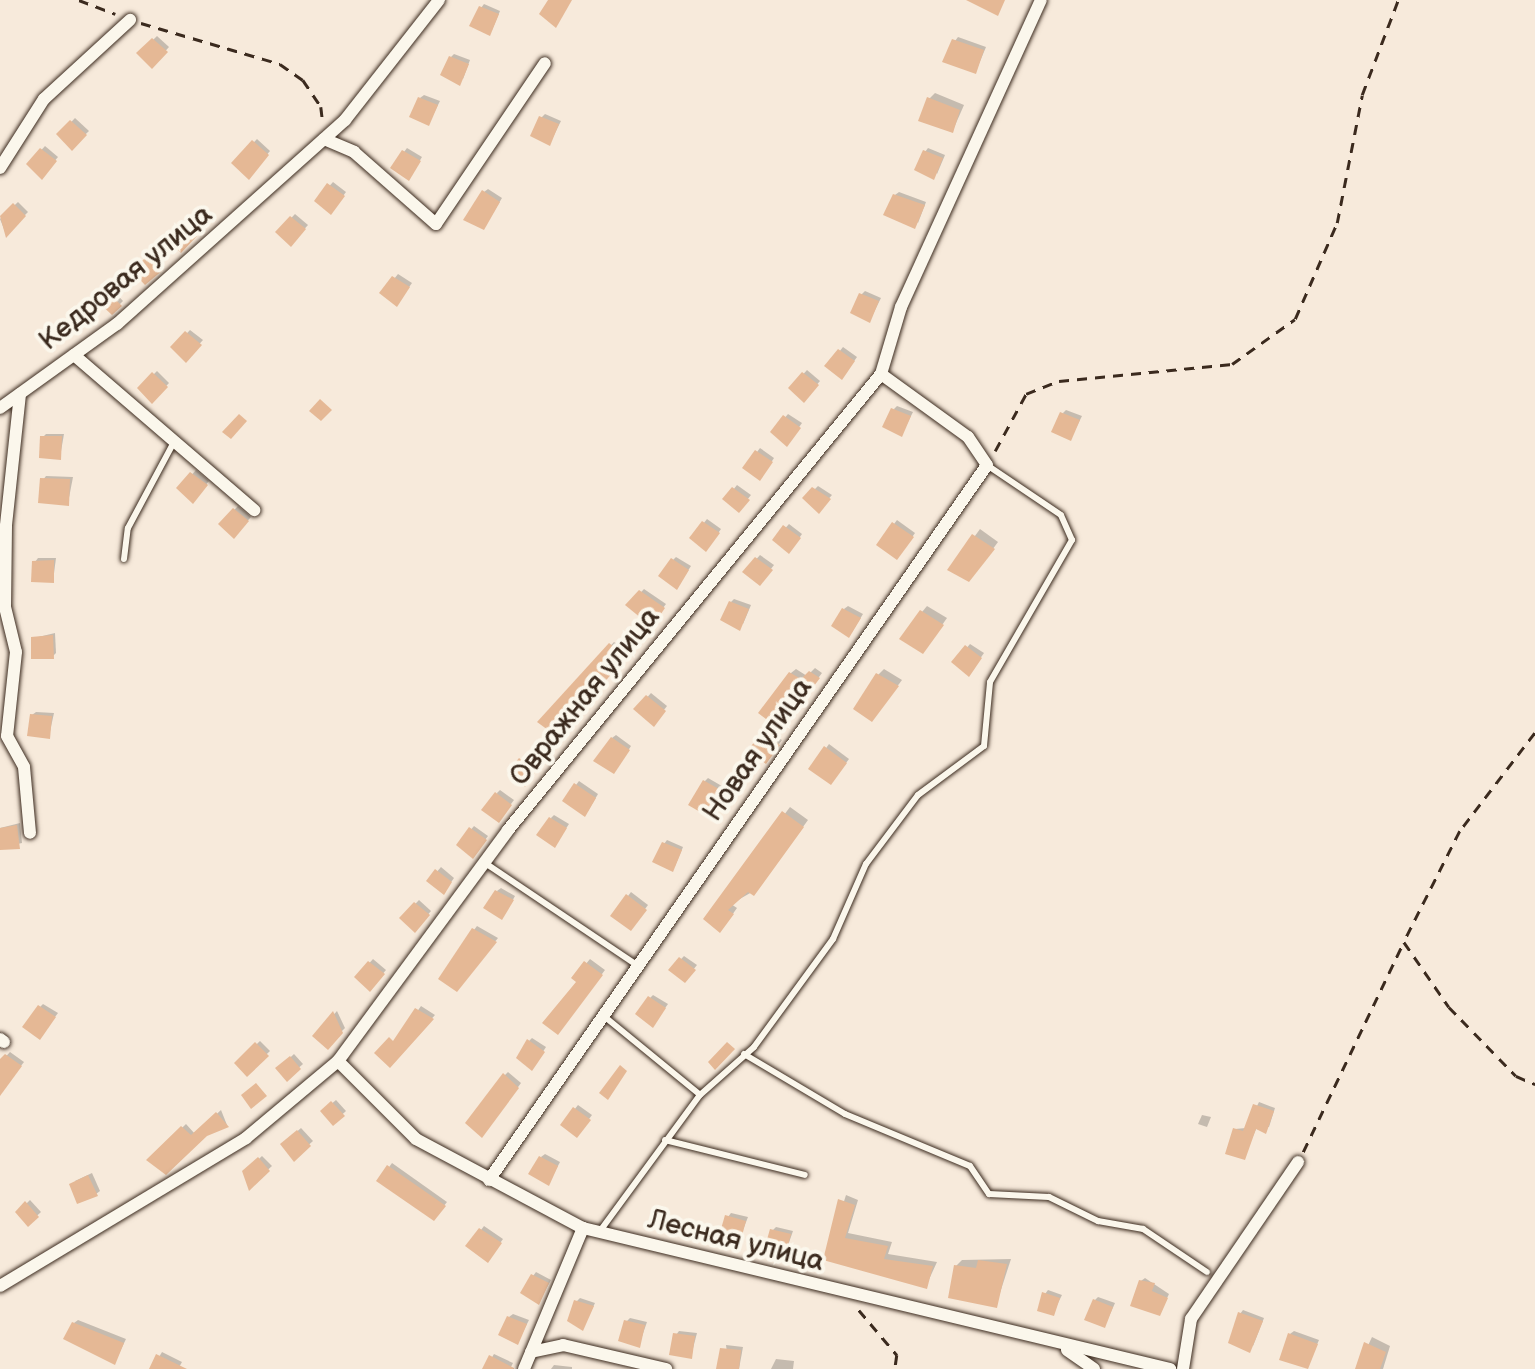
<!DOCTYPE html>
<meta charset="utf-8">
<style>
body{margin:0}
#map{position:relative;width:1535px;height:1369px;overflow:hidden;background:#f7eadb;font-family:"Balsamiq Sans",sans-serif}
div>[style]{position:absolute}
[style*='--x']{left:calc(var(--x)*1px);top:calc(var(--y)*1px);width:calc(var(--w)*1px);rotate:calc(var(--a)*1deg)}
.shadow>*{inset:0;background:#0003}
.building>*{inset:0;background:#e5b895}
.path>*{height:2.5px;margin-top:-1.25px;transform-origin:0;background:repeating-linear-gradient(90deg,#3b2a1e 0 10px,transparent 0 18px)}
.roads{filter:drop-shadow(0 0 2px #3b2a1e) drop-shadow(0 0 2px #3b2a1e)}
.lane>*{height:6px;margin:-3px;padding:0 3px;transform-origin:3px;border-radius:3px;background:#fbf7ec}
.street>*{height:12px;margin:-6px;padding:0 6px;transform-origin:6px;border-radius:6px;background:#fbf7ec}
span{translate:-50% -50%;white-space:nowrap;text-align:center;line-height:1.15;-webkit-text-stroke:8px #fbf7ec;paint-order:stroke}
.street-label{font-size:28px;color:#3b2a1e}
</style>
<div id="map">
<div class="shadow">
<i style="clip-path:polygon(484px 4px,500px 11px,492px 30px,481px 8px)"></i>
<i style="clip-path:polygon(157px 36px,169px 47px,152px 66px,140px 53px)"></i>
<i style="clip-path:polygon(958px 37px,986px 47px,976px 71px,955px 41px)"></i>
<i style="clip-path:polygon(454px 54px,470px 60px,463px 79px,451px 57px)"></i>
<i style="clip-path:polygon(935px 93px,964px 105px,953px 130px,929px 99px)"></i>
<i style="clip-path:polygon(424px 95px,440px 101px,429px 123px,420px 98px)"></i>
<i style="clip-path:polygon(545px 114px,561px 121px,550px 143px,541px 118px)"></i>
<i style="clip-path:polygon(75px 118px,89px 131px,72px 147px,60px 134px)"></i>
<i style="clip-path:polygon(257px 139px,270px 151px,249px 176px,235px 163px)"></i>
<i style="clip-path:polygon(45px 146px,58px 157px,42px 176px,29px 164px)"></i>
<i style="clip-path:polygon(407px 148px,422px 157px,411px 175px,404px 152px)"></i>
<i style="clip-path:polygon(928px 148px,945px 155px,937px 174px,925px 152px)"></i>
<i style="clip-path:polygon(333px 182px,346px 192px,334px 208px,317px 200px)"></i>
<i style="clip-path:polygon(488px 189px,502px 198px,487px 223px,484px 192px)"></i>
<i style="clip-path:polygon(899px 192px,926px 202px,918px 223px,895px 195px)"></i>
<i style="clip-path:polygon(18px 202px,28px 212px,6px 234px,0 219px)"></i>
<i style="clip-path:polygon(295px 214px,308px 225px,291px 244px,278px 232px)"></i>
<i style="clip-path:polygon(185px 220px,198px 231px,181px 250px,169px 237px)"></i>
<i style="clip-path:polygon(152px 254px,164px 265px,145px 282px,135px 271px)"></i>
<i style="clip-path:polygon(398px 274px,412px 283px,400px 300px,383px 293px)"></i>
<i style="clip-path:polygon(112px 289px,123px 301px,112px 312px,100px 301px)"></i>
<i style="clip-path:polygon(865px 291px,881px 298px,870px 320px,861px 295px)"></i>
<i style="clip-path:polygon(190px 330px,203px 340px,186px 359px,174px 347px)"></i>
<i style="clip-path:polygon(843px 347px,857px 357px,845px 374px,828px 366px)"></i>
<i style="clip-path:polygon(807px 370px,820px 381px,804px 400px,791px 388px)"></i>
<i style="clip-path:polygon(157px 371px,169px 383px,152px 401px,140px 388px)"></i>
<i style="clip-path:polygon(897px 406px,913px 412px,902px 434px,894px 409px)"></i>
<i style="clip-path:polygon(1066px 410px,1082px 416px,1071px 438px,1063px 413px)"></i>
<i style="clip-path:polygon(788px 414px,802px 423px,790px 440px,773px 432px)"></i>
<i style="clip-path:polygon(46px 434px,64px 434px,60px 457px,43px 437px)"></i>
<i style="clip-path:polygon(760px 448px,774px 458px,763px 475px,757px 452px)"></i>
<i style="clip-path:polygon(196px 470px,209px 481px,193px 500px,180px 488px)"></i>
<i style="clip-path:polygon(46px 476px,73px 477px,68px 503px,43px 480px)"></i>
<i style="clip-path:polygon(737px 485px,751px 495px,739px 510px,726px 499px)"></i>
<i style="clip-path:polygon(818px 486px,832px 495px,819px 510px,806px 498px)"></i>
<i style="clip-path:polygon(238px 506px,251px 517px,234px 536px,221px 524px)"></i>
<i style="clip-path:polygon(707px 519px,721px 529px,709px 546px,692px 538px)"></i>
<i style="clip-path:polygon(897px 520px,915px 533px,900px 554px,894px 524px)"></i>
<i style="clip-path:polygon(789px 524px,802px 534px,792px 548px,775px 540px)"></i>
<i style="clip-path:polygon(980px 529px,998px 542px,975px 573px,951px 569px)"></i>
<i style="clip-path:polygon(760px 555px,774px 565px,760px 583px,745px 572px)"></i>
<i style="clip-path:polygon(676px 557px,691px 566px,680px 583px,673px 560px)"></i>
<i style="clip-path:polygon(38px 558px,56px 558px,53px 581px,35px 562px)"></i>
<i style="clip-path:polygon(644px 589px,666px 604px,654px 620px,629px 605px)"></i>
<i style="clip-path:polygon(734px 599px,751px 605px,743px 624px,731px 602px)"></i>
<i style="clip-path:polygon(848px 606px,863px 614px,852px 632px,844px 609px)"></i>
<i style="clip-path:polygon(927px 606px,947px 618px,928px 645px,922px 612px)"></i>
<i style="clip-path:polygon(55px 633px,56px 653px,53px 656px,34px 638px)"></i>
<i style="clip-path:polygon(614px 642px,627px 651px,558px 735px,541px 722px)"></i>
<i style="clip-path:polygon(970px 644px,984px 653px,972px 670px,955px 662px)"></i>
<i style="clip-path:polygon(815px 668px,822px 673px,775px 735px,782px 740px,770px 757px,774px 721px,791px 673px,796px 669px,807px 676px)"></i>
<i style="clip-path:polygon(884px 669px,902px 680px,877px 713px,878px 675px)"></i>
<i style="clip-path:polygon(651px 693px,667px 706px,654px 723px,637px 709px)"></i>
<i style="clip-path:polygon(36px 712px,54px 713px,49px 736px,32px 715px)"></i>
<i style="clip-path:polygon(616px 735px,631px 746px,617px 768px,612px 738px)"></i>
<i style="clip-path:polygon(829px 744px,849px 759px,834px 779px,812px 768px)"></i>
<i style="clip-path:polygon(524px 757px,538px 767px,528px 780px,510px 773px)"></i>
<i style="clip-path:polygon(708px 778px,727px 789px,707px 813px,705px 781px)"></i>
<i style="clip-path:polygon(579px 781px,598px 794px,588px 811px,576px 785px)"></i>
<i style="clip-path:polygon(500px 790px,514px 800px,502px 816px,497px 793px)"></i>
<i style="clip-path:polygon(790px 807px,808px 820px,759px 888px,731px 904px,737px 908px,725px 925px,706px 919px)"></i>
<i style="clip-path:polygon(554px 815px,569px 824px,557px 842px,551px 818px)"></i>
<i style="clip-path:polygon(20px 823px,22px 843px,0 848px,0 828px)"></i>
<i style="clip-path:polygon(474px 826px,488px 836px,476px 852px,459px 844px)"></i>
<i style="clip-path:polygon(667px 840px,683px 847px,675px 866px,664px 844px)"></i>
<i style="clip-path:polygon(441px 867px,454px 878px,447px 888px,430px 880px)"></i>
<i style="clip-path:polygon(501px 888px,515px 896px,505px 914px,497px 891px)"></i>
<i style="clip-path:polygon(631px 892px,648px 905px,634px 924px,628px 896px)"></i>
<i style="clip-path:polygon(419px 900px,431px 911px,415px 930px,402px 918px)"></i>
<i style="clip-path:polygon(477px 926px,498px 938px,456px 989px,474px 930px)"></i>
<i style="clip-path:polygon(684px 956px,697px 965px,685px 980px,671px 970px)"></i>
<i style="clip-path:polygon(373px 959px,386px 970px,370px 989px,357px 977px)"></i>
<i style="clip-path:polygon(590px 959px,605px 970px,558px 1032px,580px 981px,575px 977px)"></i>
<i style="clip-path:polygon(653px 995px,668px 1004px,656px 1021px,650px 998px)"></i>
<i style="clip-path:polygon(43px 1004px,58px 1013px,42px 1034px,40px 1007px)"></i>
<i style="clip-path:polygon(421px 1006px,435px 1015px,390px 1065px,377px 1053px,398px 1039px)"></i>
<i style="clip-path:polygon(337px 1011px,345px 1028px,327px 1046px,315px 1035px)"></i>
<i style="clip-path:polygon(532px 1038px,546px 1047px,535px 1064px,529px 1041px)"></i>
<i style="clip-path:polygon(260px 1041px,270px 1051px,247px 1073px,237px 1063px)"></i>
<i style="clip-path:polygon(10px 1052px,24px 1062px,0 1093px,0 1063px)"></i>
<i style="clip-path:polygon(294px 1054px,303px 1064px,287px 1078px,279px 1068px)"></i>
<i style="clip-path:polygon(508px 1072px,521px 1083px,485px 1132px,505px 1075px)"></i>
<i style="clip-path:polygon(336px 1100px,346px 1111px,333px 1123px,323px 1111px)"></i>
<i style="clip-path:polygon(1259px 1102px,1275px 1108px,1269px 1127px,1257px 1127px,1244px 1157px,1235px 1129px,1246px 1128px)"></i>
<i style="clip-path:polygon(578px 1105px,592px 1115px,577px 1135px,563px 1124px)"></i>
<i style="clip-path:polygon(221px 1110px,227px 1125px,149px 1160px,186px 1124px,195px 1134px)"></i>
<i style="clip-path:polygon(1202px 1115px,1211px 1117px,1207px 1127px,1198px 1124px)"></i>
<i style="clip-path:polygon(301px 1128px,313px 1141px,294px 1158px,283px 1144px)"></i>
<i style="clip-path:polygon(545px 1154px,560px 1162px,549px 1183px,541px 1157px)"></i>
<i style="clip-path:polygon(262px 1156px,272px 1166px,250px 1186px,245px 1172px)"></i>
<i style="clip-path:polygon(392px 1163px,447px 1202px,434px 1218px,380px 1180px)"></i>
<i style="clip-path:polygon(92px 1173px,100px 1191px,96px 1194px,75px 1181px)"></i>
<i style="clip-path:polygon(846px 1195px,858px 1200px,848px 1233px,892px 1242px,888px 1254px,937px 1262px,926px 1286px,826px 1258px)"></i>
<i style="clip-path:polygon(30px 1200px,41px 1212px,28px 1224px,18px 1212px)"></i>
<i style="clip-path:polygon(731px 1213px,748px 1217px,739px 1240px,728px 1217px)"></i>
<i style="clip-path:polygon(484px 1226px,503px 1239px,491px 1256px,481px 1230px)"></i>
<i style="clip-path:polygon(776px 1227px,793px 1231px,785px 1254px,772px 1231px)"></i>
<i style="clip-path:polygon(1011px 1259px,996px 1305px,956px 1266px,962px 1260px)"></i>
<i style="clip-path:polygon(536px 1272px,551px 1280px,539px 1302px,533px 1276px)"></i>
<i style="clip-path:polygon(1145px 1278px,1169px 1294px,1160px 1313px,1141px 1281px)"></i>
<i style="clip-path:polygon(1048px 1290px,1062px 1295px,1053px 1313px,1045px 1294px)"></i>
<i style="clip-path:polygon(1098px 1297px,1115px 1303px,1107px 1321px,1095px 1300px)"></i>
<i style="clip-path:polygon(580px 1298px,595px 1303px,583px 1328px,577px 1301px)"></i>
<i style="clip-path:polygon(1243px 1310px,1264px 1318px,1253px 1346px,1240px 1314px)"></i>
<i style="clip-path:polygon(513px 1314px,529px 1320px,518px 1342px,509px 1317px)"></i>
<i style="clip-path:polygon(630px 1318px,647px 1322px,639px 1345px,626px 1322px)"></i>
<i style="clip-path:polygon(78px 1320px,126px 1339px,115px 1362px,74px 1323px)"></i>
<i style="clip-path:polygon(679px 1331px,697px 1333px,691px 1356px,676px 1335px)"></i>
<i style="clip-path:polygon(1294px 1331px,1319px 1340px,1307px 1367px,1290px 1334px)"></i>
<i style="clip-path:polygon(1372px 1337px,1390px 1346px,1383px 1369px,1357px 1369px)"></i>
<i style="clip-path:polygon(726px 1345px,743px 1347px,739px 1369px,729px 1369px)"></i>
<i style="clip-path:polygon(162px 1352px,182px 1362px,178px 1369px,152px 1369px)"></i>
<i style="clip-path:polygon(494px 1354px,513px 1363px,510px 1369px,485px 1369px)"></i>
<i style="clip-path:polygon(776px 1359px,794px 1361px,793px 1369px,771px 1369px)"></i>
<i style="clip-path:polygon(554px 1365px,572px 1367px,572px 1369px,551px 1369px)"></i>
</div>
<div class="building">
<i style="clip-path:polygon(548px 0,572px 0,556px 28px,539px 14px)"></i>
<i style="clip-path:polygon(966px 0,1005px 0,998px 16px)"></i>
<i style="clip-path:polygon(479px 6px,499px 14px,490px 36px,469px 26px)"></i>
<i style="clip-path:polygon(152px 38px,168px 52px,152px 69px,136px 53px)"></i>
<i style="clip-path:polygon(952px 39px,984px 50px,976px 74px,942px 62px)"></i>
<i style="clip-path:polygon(449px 56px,469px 64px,460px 86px,440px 75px)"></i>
<i style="clip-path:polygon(418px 97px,438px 105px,429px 126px,409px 117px)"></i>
<i style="clip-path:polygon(927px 97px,960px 110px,953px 133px,918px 121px)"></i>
<i style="clip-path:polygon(539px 116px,559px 124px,550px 146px,530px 136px)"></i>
<i style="clip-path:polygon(70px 120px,87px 135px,72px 151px,56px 134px)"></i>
<i style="clip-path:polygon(252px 140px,269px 155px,249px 180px,231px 163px)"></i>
<i style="clip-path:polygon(40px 148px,57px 161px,42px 180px,26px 164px)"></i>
<i style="clip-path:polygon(402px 150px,421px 161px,409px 181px,390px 168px)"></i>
<i style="clip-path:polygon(923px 150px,943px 158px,934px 180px,914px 170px)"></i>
<i style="clip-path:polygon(327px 183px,345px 196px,331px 215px,314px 201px)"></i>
<i style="clip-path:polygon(482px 190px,500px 202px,484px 230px,463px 220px)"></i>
<i style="clip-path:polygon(893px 194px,925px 205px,915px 229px,883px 215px)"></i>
<i style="clip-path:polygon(13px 203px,26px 216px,6px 238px,0 216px)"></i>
<i style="clip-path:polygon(290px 216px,306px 229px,291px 247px,275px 232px)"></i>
<i style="clip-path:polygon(180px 221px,197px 236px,181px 253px,165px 237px)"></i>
<i style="clip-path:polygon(147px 256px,163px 270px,145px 285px,132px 271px)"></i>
<i style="clip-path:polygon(392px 276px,410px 287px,397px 307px,379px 293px)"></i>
<i style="clip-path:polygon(107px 291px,122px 306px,112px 315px,97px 301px)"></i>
<i style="clip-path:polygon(859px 293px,879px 301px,870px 323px,850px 313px)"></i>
<i style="clip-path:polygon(185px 331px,202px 345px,186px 363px,170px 347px)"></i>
<i style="clip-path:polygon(838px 349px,855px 361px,842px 380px,824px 366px)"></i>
<i style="clip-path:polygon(152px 372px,168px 387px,152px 404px,137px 388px)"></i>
<i style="clip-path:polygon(802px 372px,819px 385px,804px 403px,788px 388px)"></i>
<i style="clip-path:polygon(320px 399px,332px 410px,321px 421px,309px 411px)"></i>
<i style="clip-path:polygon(891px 408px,911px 416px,902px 437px,882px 427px)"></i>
<i style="clip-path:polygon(1060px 412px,1080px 420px,1071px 441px,1051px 432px)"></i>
<i style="clip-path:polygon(239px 414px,247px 421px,231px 439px,222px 432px)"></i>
<i style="clip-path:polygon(783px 415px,801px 428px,787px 447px,770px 432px)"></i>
<i style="clip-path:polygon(40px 436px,62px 436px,61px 460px,39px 458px)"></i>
<i style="clip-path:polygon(755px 450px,773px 462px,760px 481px,742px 468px)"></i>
<i style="clip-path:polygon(190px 472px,208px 485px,193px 504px,176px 488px)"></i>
<i style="clip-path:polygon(40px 478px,70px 479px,69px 506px,38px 503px)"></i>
<i style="clip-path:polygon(732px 487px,750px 500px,739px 513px,722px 499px)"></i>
<i style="clip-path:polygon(812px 487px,831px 499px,819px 514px,802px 498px)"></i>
<i style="clip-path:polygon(233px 508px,249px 521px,234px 539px,218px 524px)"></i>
<i style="clip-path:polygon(702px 521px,720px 533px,706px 552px,689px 538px)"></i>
<i style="clip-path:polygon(892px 522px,914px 537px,897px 560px,876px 545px)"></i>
<i style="clip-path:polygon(783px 525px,801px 538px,789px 554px,772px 540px)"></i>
<i style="clip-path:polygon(972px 534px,995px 549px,969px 582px,947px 570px)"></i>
<i style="clip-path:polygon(755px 557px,773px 570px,760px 586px,742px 572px)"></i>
<i style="clip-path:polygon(671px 558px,689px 570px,677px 590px,658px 576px)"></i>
<i style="clip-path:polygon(54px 560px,54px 583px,31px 582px,32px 561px)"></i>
<i style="clip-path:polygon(639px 590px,665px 608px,652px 627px,625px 605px)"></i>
<i style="clip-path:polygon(729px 601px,749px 609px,740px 631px,720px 620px)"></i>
<i style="clip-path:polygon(842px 608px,861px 618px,849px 638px,831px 626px)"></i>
<i style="clip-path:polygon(920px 610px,944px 625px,923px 654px,899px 639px)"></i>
<i style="clip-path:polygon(53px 635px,54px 659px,31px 659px,31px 637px)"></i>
<i style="clip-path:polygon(609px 643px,626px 656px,559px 738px,537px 722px)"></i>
<i style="clip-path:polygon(965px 645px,982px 658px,969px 677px,951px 662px)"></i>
<i style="clip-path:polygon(809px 671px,820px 678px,773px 740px,780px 745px,766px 764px,748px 750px,770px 722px,758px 713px,789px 672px,801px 679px)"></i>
<i style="clip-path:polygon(876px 673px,899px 686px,872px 722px,853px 709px)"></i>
<i style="clip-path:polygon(646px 695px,666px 711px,654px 727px,633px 709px)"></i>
<i style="clip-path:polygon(30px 714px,52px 716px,50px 739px,27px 736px)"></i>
<i style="clip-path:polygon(611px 737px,630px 750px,614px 774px,593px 761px)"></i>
<i style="clip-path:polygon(824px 746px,847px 763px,831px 785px,808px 769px)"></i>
<i style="clip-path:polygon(519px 758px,536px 771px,525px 787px,507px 773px)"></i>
<i style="clip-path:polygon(703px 780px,726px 793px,707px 816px,688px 805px)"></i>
<i style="clip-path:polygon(574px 783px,596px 798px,585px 817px,562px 801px)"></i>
<i style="clip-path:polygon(495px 792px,512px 805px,499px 823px,481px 810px)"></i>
<i style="clip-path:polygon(782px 811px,804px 827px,754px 896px,748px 892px,728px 910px,734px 914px,720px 933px,703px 919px)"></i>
<i style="clip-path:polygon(549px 817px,567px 828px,555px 848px,536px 835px)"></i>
<i style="clip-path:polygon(17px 825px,20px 849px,0 850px,0 828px)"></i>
<i style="clip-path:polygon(469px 827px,487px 840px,473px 859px,456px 845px)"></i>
<i style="clip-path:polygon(662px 842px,682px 850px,673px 872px,652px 862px)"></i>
<i style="clip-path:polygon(435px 869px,452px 882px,444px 895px,426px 881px)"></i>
<i style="clip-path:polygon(495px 890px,514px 900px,502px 920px,483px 908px)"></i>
<i style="clip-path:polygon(626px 894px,647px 910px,631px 931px,610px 916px)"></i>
<i style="clip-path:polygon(414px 902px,430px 915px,415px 933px,399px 918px)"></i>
<i style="clip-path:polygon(472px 928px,497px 942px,457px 992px,438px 979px)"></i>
<i style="clip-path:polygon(679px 957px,696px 970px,685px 983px,668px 970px)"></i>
<i style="clip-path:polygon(368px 961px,385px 974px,370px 992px,354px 977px)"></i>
<i style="clip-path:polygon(584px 961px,603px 975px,558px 1035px,542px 1023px,576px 982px,571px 978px)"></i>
<i style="clip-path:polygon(648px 996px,666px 1008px,653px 1028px,635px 1014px)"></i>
<i style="clip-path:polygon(38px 1005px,56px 1017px,40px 1040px,22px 1027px)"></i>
<i style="clip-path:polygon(415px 1008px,434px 1019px,390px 1068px,374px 1053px,389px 1037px,393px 1041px)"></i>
<i style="clip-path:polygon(333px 1011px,343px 1033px,328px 1050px,312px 1036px)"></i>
<i style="clip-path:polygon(527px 1039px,545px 1052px,532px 1071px,516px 1058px)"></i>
<i style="clip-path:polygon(255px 1042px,269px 1056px,247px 1077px,234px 1063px)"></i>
<i style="clip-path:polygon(727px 1042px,735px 1049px,715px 1070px,708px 1062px)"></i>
<i style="clip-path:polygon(5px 1054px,22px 1066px,0 1096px,0 1059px)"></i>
<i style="clip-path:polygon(290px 1056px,301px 1069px,287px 1082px,275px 1068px)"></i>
<i style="clip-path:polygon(620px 1065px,627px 1071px,608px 1100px,599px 1093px)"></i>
<i style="clip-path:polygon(503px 1073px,519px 1088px,482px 1138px,465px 1123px)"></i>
<i style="clip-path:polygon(256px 1083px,267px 1096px,251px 1109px,241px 1095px)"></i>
<i style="clip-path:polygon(331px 1101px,345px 1116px,333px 1126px,320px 1111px)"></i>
<i style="clip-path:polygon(1253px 1104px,1274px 1111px,1266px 1134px,1256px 1129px,1245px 1160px,1225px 1154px,1233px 1128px,1243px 1131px)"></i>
<i style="clip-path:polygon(573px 1107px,591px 1120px,577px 1138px,560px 1125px)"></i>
<i style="clip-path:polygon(216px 1112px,229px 1127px,207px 1136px,166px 1175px,146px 1160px,181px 1126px,191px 1135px)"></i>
<i style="clip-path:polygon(297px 1130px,311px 1146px,294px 1162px,280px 1144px)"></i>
<i style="clip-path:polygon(539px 1156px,558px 1166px,549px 1186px,528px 1174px)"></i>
<i style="clip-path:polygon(258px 1157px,270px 1171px,249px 1191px,242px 1171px)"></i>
<i style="clip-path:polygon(387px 1165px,446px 1206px,434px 1221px,376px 1181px)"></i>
<i style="clip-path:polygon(88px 1175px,98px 1196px,77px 1204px,69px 1184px)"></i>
<i style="clip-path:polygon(838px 1199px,855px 1205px,845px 1238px,888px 1246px,884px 1259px,933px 1266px,927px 1289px,823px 1260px)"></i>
<i style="clip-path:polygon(25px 1201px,39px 1217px,28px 1227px,15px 1212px)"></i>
<i style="clip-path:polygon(725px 1215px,746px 1221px,740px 1243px,719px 1236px)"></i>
<i style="clip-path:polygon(479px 1228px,502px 1243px,488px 1263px,465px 1246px)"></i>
<i style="clip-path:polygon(770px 1229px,791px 1234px,785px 1257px,764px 1250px)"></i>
<i style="clip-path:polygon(978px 1260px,1007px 1264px,997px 1308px,948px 1298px,954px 1265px,976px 1268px)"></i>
<i style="clip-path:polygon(531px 1274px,549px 1283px,539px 1305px,520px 1293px)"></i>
<i style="clip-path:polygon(1139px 1280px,1155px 1283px,1152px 1291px,1168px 1298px,1160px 1316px,1130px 1306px)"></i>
<i style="clip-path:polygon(1042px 1292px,1060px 1298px,1054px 1316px,1037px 1311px)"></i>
<i style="clip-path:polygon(1093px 1299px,1113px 1307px,1105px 1328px,1084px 1320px)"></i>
<i style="clip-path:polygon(574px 1300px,594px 1306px,583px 1331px,567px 1321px)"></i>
<i style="clip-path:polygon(1238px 1312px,1263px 1321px,1250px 1353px,1228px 1343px)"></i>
<i style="clip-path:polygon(507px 1316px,527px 1324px,518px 1345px,498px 1335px)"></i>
<i style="clip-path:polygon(624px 1320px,645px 1325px,640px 1348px,618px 1341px)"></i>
<i style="clip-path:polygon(72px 1322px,124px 1343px,115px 1365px,63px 1339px)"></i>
<i style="clip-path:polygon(673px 1333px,695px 1336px,692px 1359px,669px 1355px)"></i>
<i style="clip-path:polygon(1288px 1333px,1318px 1344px,1308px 1369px,1279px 1360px)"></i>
<i style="clip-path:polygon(1364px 1342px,1386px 1352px,1380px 1369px,1355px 1369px)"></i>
<i style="clip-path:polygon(720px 1348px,741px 1350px,739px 1369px,716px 1369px)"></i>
<i style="clip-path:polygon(156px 1354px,187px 1369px,149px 1369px)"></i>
<i style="clip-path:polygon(489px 1355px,514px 1368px,514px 1369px,482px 1369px)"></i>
</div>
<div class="path">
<i style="--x:79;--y:0;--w:39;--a:21"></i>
<i style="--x:141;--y:23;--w:145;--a:16.4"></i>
<i style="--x:280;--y:64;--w:28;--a:35"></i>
<i style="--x:303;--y:80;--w:32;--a:56"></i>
<i style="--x:321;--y:107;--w:17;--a:83"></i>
<i style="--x:995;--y:451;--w:65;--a:-61.5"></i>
<i style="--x:1026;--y:394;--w:35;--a:-22"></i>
<i style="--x:1059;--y:381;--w:174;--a:-5.6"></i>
<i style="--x:1232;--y:364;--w:77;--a:-35.5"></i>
<i style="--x:1295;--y:319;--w:105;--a:-66.4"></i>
<i style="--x:1337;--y:223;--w:130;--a:-78.9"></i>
<i style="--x:1362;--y:95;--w:102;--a:-69.2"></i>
<i style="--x:1535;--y:733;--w:123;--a:127.4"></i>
<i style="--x:1460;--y:831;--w:124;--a:116.8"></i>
<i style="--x:1404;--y:942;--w:79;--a:55.3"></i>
<i style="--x:1449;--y:1007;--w:96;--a:45.8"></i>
<i style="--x:1516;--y:1076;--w:21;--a:23"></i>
<i style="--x:1303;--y:1152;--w:232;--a:-64.4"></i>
<i style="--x:859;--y:1310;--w:59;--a:49.8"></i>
<i style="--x:897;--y:1355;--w:14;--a:98"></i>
</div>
<div class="roads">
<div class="lane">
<i style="--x:124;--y:559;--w:31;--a:-83"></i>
<i style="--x:128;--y:528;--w:98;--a:-61.9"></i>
<i style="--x:485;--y:863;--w:183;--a:33.9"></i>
<i style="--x:605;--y:1017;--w:122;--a:39.3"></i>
<i style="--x:744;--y:1054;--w:117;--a:30.7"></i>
<i style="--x:845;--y:1114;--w:135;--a:22.6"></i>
<i style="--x:970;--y:1166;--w:34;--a:56"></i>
<i style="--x:989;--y:1194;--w:60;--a:2.9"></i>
<i style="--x:1049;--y:1197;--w:55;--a:26.1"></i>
<i style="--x:1098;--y:1221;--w:46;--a:10.1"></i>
<i style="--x:1143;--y:1229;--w:77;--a:33.9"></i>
<i style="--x:665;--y:1140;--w:144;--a:14"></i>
<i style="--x:600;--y:1231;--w:169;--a:-53.7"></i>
<i style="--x:700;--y:1095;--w:72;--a:-41.6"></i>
<i style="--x:754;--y:1047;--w:134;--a:-53.8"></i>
<i style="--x:833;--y:939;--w:82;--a:-66.3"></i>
<i style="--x:866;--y:864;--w:86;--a:-53"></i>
<i style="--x:918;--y:795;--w:82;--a:-36.6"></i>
<i style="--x:984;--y:746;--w:64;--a:-84.6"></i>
<i style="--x:990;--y:682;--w:164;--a:-60"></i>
<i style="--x:1072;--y:540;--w:27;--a:-114"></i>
<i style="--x:1061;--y:515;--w:89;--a:-146"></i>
</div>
<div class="street">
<i style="--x:324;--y:139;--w:33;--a:23"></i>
<i style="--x:354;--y:152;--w:109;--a:41.3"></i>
<i style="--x:436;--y:224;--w:194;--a:-55.9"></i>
<i style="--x:0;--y:168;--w:82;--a:-57.5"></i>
<i style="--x:44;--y:99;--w:117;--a:-42.6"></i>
<i style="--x:74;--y:355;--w:238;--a:40.7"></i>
<i style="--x:20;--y:394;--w:133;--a:96.1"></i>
<i style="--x:6;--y:526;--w:81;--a:90.7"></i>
<i style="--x:5;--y:607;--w:46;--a:76.3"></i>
<i style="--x:16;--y:652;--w:84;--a:96.1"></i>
<i style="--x:7;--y:736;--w:35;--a:61"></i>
<i style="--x:24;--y:767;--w:66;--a:84.8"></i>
<i style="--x:0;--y:408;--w:144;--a:-35.7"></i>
<i style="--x:117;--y:324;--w:306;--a:-41.8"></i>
<i style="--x:345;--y:120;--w:152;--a:-51.9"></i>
<i style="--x:0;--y:1039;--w:5;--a:37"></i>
<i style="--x:338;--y:1061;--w:110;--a:45"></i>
<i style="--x:416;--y:1139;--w:189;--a:28.1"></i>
<i style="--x:583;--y:1228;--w:604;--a:13.51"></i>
<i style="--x:489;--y:1180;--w:871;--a:-55.14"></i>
<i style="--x:987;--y:465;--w:34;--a:-124"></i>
<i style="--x:968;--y:437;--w:107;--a:-144.1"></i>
<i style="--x:0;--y:1286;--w:287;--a:-31"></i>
<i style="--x:246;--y:1138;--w:120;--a:-39.9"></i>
<i style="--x:338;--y:1061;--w:287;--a:-53.6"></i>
<i style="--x:508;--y:830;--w:589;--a:-50.72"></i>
<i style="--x:881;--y:374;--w:70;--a:-73.4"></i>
<i style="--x:901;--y:307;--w:337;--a:-65.5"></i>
<i style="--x:1067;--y:1350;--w:33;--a:35"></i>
<i style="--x:531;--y:1352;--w:33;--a:-12"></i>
<i style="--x:563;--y:1345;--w:106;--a:13.1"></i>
<i style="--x:524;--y:1369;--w:153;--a:-67.3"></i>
<i style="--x:1183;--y:1369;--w:51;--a:-80.9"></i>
<i style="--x:1191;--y:1319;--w:190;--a:-55.7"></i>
</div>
</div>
<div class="street-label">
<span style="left:126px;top:278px;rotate:-39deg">Кедровая улица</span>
<span style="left:585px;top:697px;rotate:-51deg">Овражная улица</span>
<span style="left:758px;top:750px;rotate:-55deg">Новая улица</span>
<span style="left:736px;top:1241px;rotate:14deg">Лесная улица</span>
</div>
</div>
